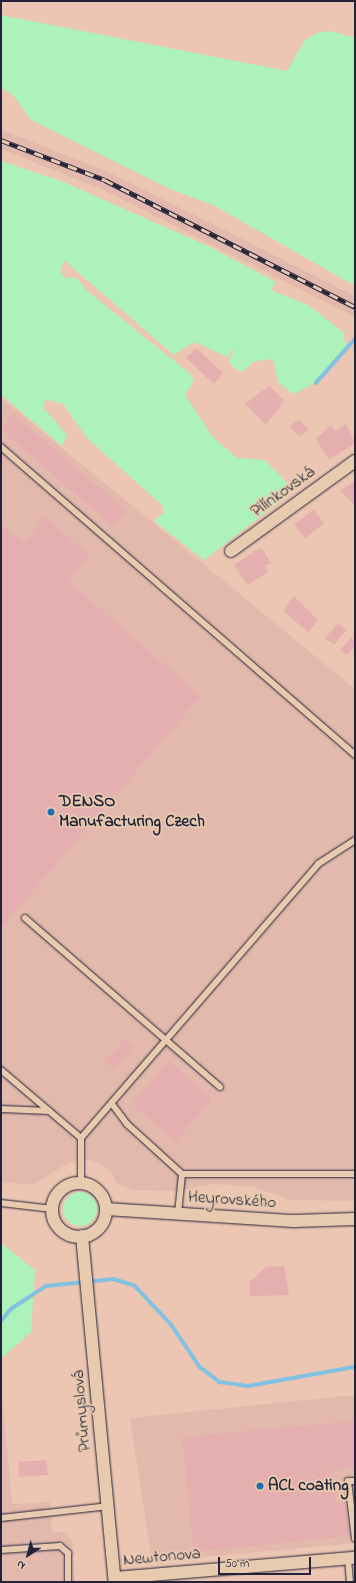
<!DOCTYPE html>
<meta charset="utf-8">
<style>
body{margin:0}
#map{position:relative;width:356px;height:1583px;overflow:hidden;background:#ecc6b2;font-family:"Indie Flower",sans-serif}
div>[style]{position:absolute}
[style*='--x']{left:calc(var(--x)*1px);top:calc(var(--y)*1px);width:calc(var(--w)*1px);rotate:calc(var(--a)*1deg)}
.built>*{inset:0;background:#e2b9ac}
.green>*{inset:0;background:#adf1bb}
.round{border-radius:50%}
.stream>*{height:3.5px;margin:-1.75px;padding:0 1.75px;transform-origin:1.75px;border-radius:1.75px;background:#82c1e2}
.building>*{inset:0;background:#e5aeaf}
.roads{filter:drop-shadow(0 0 1px #22223b) drop-shadow(0 0 1px #22223b)}
.service>*{height:6px;margin:-3px;padding:0 3px;transform-origin:3px;border-radius:3px;background:#e8cbaf}
.minor>*{height:12px;margin:-6px;padding:0 6px;transform-origin:6px;border-radius:6px;background:#e8cbaf}
.minor>.ring{margin:-6px;padding:0;box-sizing:content-box;background:none;border:12px solid #e8cbaf;border-radius:50%}
.rail>*{height:4.5px;margin-top:-2.25px;transform-origin:0;background:repeating-linear-gradient(90deg,#e8cbaf 0 9px,#22223b 0 18px);box-sizing:border-box;border-block:1px solid #22223b}
.dots>*{width:11px;height:11px;translate:-50% -50%;box-sizing:border-box;border:2px solid #e8cbaf;border-radius:50%}
span{translate:-50% -50%;white-space:nowrap;text-align:center;line-height:1.15;-webkit-text-stroke:3.5px #e8cbaf;paint-order:stroke}
.street-label{font-size:17px;color:#22223b}
.poi-label{font-size:17px;color:#22223b;font-weight:700}
.left{translate:0 -50%;text-align:left}
.frame{position:absolute;inset:0;border:2px solid #22223b;pointer-events:none}
.north{position:absolute;left:8px;top:1535px;width:40px;height:40px;-webkit-text-stroke:3px #e8cbaf;paint-order:stroke;rotate:216deg;font-size:11px;font-weight:700;line-height:16px;text-align:center;color:#22223b}
.north::after{content:'';display:block;margin:auto;width:14px;height:18px;background:#22223b;clip-path:polygon(50% 0,100% 100%,50% 72%,0 100%)}
.scale{position:absolute;left:218px;top:1557px;width:93px;height:18px;box-sizing:border-box;border:2px solid #22223b;border-top:0;padding-left:5px;font-size:12px;line-height:14px;white-space:nowrap;color:#22223b;-webkit-text-stroke:3px #e8cbaf;paint-order:stroke}
</style>
<div id="map">
<div class="built">
<i style="clip-path:polygon(1px 130px,109px 172px,355px 296px,355px 317px,101px 189px,1px 149px)"></i>
<i style="clip-path:polygon(1px 398px,355px 689px,355px 1201px,290px 1200px,254px 1187px,214px 1184px,175px 1191px,133px 1190px,117px 1184px,111px 1172px,99px 1163px,84px 1158px,68px 1163px,35px 1184px,1px 1183px)"></i>
<i style="clip-path:polygon(1px 1380px,12px 1504px,50px 1502px,52px 1532px,66px 1533px,72px 1542px,75px 1582px,1px 1582px)"></i>
<i style="clip-path:polygon(355px 1395px,355px 1543px,152px 1562px,130px 1418px)"></i>
</div>
<div class="green">
<i style="clip-path:polygon(1px 15px,287px 71px,305px 40px,317px 33px,330px 31px,355px 38px,355px 286px,215px 206px,170px 189px,31px 120px,13px 95px,1px 88px)"></i>
<i style="clip-path:polygon(1px 161px,61px 181px,208px 246px,276px 282px,271px 290px,308px 305px,343px 332px,346px 348px,310px 386px,293px 394px,278px 382px,274px 362px,269px 359px,253px 362px,243px 372px,234px 368px,229px 362px,236px 346px,228px 357px,194px 342px,174px 355px,64px 260px,60px 272px,66px 278px,77px 278px,86px 290px,188px 372px,194px 380px,185px 395px,212px 436px,237px 458px,265px 460px,288px 484px,286px 497px,204px 560px,154px 521px,163px 513px,163px 506px,88px 439px,63px 404px,45px 399px,44px 409px,67px 435px,62px 446px,1px 395px)"></i>
<i class="round" style="left:63px;top:1192px;width:34px;height:34px"></i>
<i style="clip-path:polygon(1px 1243px,35px 1270px,31px 1332px,1px 1359px)"></i>
</div>
<div class="stream">
<i style="--x:316;--y:383;--w:59;--a:-48.4"></i>
<i style="--x:1;--y:1321;--w:16;--a:-50"></i>
<i style="--x:11;--y:1309;--w:42;--a:-33.3"></i>
<i style="--x:46;--y:1286;--w:68;--a:-5.9"></i>
<i style="--x:114;--y:1279;--w:22;--a:18"></i>
<i style="--x:135;--y:1286;--w:52;--a:46.5"></i>
<i style="--x:171;--y:1324;--w:52;--a:56"></i>
<i style="--x:200;--y:1367;--w:25;--a:37"></i>
<i style="--x:220;--y:1382;--w:28;--a:8"></i>
<i style="--x:248;--y:1386;--w:109;--a:-10.1"></i>
</div>
<div class="building">
<i style="clip-path:polygon(196px 348px,223px 373px,214px 384px,186px 358px)"></i>
<i style="clip-path:polygon(269px 386px,284px 400px,266px 425px,245px 404px)"></i>
<i style="clip-path:polygon(13px 414px,126px 511px,113px 526px,1px 430px)"></i>
<i style="clip-path:polygon(299px 419px,309px 429px,300px 437px,290px 427px)"></i>
<i style="clip-path:polygon(346px 424px,355px 443px,329px 460px,316px 439px,331px 425px,335px 431px)"></i>
<i style="clip-path:polygon(355px 481px,355px 505px,340px 491px)"></i>
<i style="clip-path:polygon(314px 510px,324px 523px,305px 538px,294px 524px)"></i>
<i style="clip-path:polygon(45px 517px,90px 556px,68px 581px,201px 696px,1px 928px,1px 523px,24px 543px)"></i>
<i style="clip-path:polygon(261px 547px,271px 563px,265px 566px,268px 572px,248px 585px,234px 565px)"></i>
<i style="clip-path:polygon(294px 596px,318px 620px,308px 632px,283px 611px)"></i>
<i style="clip-path:polygon(338px 623px,346px 630px,334px 645px,325px 638px)"></i>
<i style="clip-path:polygon(352px 637px,355px 646px,347px 655px,340px 650px)"></i>
<i style="clip-path:polygon(125px 1039px,134px 1046px,114px 1069px,105px 1062px)"></i>
<i style="clip-path:polygon(169px 1061px,212px 1099px,175px 1142px,132px 1104px)"></i>
<i style="clip-path:polygon(284px 1266px,289px 1295px,250px 1296px,250px 1282px,266px 1267px)"></i>
<i style="clip-path:polygon(355px 1421px,355px 1467px,332px 1470px,336px 1503px,345px 1502px,349px 1536px,194px 1552px,182px 1437px)"></i>
<i style="clip-path:polygon(46px 1460px,48px 1475px,19px 1477px,18px 1462px)"></i>
</div>
<div class="roads">
<div class="service">
<i style="--x:1;--y:447;--w:469;--a:41"></i>
<i style="--x:25;--y:918;--w:258;--a:40.9"></i>
<i style="--x:1;--y:1070;--w:105;--a:40.4"></i>
<i style="--x:81;--y:1138;--w:45;--a:90"></i>
<i style="--x:112;--y:1104;--w:25;--a:53"></i>
<i style="--x:127;--y:1124;--w:74;--a:42.3"></i>
<i style="--x:182;--y:1174;--w:40;--a:95.7"></i>
<i style="--x:1;--y:1109;--w:48;--a:2.4"></i>
<i style="--x:81;--y:1138;--w:362;--a:-49.1"></i>
<i style="--x:318;--y:864;--w:44;--a:-33"></i>
<i style="--x:182;--y:1174;--w:173;--a:0"></i>
<i style="--x:1;--y:1203;--w:52;--a:6.6"></i>
<i style="--x:355;--y:1481;--w:7;--a:180"></i>
<i style="--x:348;--y:1481;--w:58;--a:83.1"></i>
<i style="--x:1;--y:1518;--w:109;--a:-6.3"></i>
<i style="--x:1;--y:1550;--w:59;--a:-3.9"></i>
<i style="--x:60;--y:1546;--w:11;--a:41"></i>
<i style="--x:68;--y:1553;--w:29;--a:90"></i>
<i style="--x:348;--y:1559;--w:23;--a:85"></i>
</div>
<div class="minor">
<i style="--x:231;--y:551;--w:153;--a:-36"></i>
<i class="ring" style="left:52px;top:1183px;width:42px;height:42px"></i>
<i style="--x:106;--y:1209;--w:188;--a:3.7"></i>
<i style="--x:294;--y:1221;--w:61;--a:-1.9"></i>
<i style="--x:82;--y:1236;--w:348;--a:84.6"></i>
<i style="--x:115;--y:1578;--w:241;--a:-4.8"></i>
</div>
</div>
<div class="rail">
<i style="--x:1;--y:140;--w:111;--a:21"></i>
<i style="--x:105;--y:180;--w:280;--a:26.9"></i>
</div>
<div class="dots">
<i style="left:51px;top:812px;background:#1f6fb2"></i>
<i style="left:260px;top:1486px;background:#1f6fb2"></i>
</div>
<div class="street-label">
<span style="left:283px;top:492px;rotate:-36deg">Pilínkovská</span>
<span style="left:232px;top:1200px;rotate:4deg">Heyrovského</span>
<span style="left:82px;top:1411px;rotate:-95deg">Průmyslová</span>
<span style="left:162px;top:1557px;rotate:-5deg">Newtonova</span>
</div>
<div class="poi-label">
<span class="left" style="left:59px;top:812px">DENSO<br>Manufacturing Czech</span>
<span class="left" style="left:268px;top:1486px">ACL coating</span>
</div>
<div class="frame"></div>
<div class="north">N</div>
<div class="scale">50 m</div>
</div>
